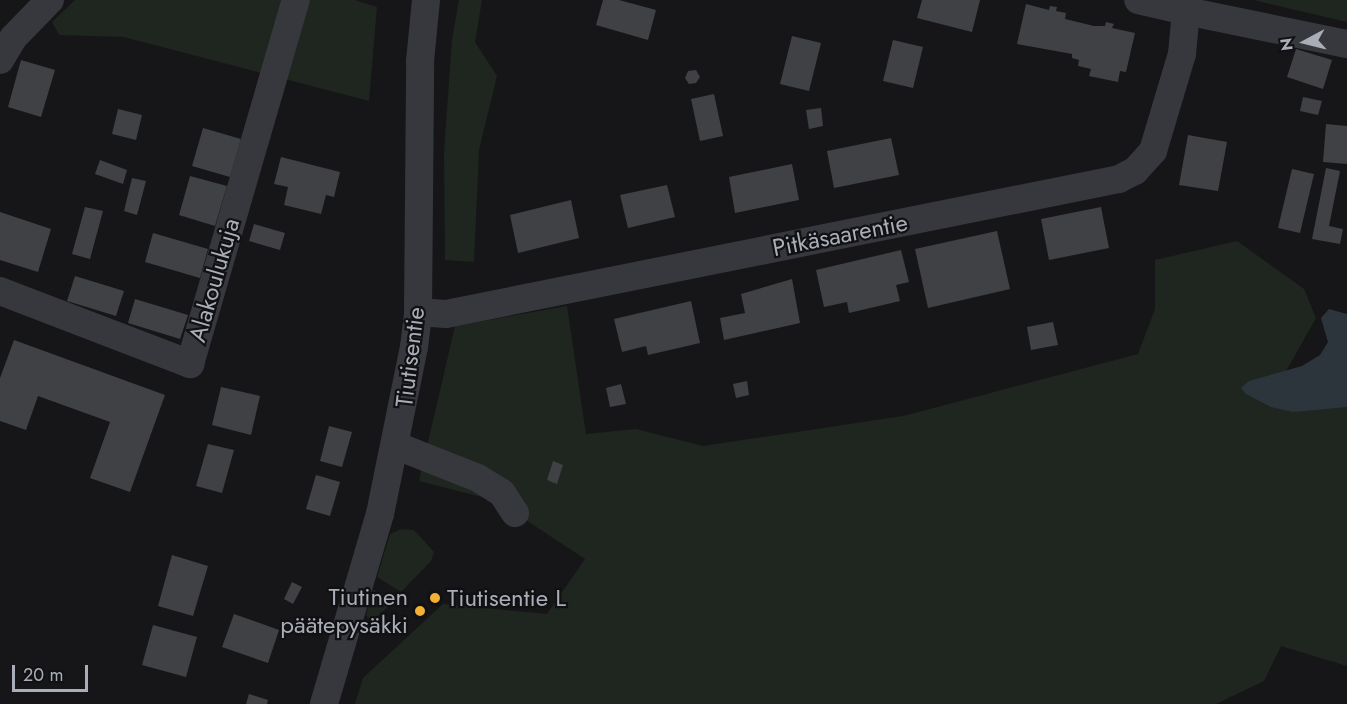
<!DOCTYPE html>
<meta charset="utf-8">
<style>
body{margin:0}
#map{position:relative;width:1347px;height:704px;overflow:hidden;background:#161618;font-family:Jost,sans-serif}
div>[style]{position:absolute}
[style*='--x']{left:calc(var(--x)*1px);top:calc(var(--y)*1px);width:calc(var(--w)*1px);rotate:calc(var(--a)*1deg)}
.green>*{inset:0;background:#1e261f}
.water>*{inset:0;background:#2c353c}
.building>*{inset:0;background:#404145}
.minor>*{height:28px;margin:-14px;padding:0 14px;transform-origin:14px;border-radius:14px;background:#37383d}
.dots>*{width:16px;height:16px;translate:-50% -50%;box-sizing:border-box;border:3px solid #111113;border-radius:50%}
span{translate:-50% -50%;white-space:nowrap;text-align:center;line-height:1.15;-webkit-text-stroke:4.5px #111113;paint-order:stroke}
.street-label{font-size:24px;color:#a8adb8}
.poi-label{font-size:24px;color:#a8adb8}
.right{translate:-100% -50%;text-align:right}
.left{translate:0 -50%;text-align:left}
.north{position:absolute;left:1275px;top:12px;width:60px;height:60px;-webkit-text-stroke:4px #111113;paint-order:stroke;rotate:263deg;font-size:16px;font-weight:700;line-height:24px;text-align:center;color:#a8adb8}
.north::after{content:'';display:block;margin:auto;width:21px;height:27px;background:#a8adb8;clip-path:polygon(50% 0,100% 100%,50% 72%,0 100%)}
.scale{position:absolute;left:12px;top:665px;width:76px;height:27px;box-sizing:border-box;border:3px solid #a8adb8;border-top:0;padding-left:8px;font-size:18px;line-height:21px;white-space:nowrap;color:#a8adb8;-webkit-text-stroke:4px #111113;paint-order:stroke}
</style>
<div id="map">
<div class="green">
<i style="clip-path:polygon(75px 0,355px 0,377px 7px,369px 101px,124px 37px,59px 35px,52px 22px)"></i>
<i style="clip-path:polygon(459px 0,482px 0,475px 42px,497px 76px,479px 150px,474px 262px,445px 260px,444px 152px,452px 40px)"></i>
<i style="clip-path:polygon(1253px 0,1347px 0,1347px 22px,1266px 3px)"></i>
<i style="clip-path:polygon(1237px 241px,1304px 289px,1316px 318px,1276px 389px,1291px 411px,1347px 393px,1347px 666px,1281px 646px,1264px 681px,1216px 704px,355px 704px,363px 678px,443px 604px,547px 614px,585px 559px,497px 501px,419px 481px,455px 326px,567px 306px,586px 434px,636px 429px,703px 446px,903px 416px,1138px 354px,1155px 309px,1155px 260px)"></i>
<i style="clip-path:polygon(401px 529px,414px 530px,434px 552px,431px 561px,401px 592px,377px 577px,390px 534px)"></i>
<i style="clip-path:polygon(373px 590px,384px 594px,391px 604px,372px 622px,366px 615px)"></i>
</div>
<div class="water">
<i style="clip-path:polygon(1329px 309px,1347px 314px,1347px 407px,1293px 412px,1271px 407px,1246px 394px,1241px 388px,1249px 381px,1302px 366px,1320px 355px,1328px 342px,1321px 318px)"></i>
</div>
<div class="building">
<i style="clip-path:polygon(603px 0,619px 0,656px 10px,648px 40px,596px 25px)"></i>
<i style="clip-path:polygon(922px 0,980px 0,972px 32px,917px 18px)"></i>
<i style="clip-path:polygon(1026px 4px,1049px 10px,1050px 6px,1057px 7px,1056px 11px,1066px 13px,1065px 19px,1094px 26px,1105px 26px,1106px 22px,1114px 24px,1112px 28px,1135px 33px,1126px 72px,1120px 71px,1118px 82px,1089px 76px,1091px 69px,1078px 66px,1079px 60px,1072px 58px,1072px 54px,1017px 44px)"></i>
<i style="clip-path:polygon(792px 36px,821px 43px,809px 91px,780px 84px)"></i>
<i style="clip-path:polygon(893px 40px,923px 47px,913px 88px,883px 81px)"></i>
<i style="clip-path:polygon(1296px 49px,1332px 60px,1323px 89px,1287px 77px)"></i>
<i style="clip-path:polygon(21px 60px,55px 70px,41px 117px,8px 107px)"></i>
<i style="clip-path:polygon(696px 70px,700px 77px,696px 83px,689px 84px,685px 78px,688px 71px)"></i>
<i style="clip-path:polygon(714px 94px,723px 136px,700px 141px,691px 99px)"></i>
<i style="clip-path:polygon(1303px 97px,1322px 101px,1318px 115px,1300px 111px)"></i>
<i style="clip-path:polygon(821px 108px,823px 126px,809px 129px,806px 110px)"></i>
<i style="clip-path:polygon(118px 109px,142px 115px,136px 140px,112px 134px)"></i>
<i style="clip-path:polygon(1326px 124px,1347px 126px,1347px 164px,1323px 162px)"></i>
<i style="clip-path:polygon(203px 128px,241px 139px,230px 177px,192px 166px)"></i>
<i style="clip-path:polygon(1188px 135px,1227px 142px,1218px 191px,1179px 185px)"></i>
<i style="clip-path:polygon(891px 138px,899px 175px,834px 188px,827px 151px)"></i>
<i style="clip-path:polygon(281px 157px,340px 172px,334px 197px,326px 195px,321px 214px,284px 205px,288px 187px,274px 184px)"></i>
<i style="clip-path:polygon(100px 160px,127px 170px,123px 184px,95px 174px)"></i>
<i style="clip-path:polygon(792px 164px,799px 200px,735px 213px,729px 177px)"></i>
<i style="clip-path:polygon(1326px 168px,1340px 171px,1329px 226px,1343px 229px,1340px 244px,1312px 239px)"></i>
<i style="clip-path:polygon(1292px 169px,1314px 174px,1300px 233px,1278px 228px)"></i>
<i style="clip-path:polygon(190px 176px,227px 186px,215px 226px,179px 215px)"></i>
<i style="clip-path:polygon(132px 178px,146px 181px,137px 215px,124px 211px)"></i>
<i style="clip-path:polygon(667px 185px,675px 217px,628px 228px,620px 195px)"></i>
<i style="clip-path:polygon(571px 200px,579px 238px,518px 253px,510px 215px)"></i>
<i style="clip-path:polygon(85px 207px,103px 211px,90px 259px,72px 254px)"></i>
<i style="clip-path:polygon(1101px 207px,1109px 248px,1049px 260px,1041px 219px)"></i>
<i style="clip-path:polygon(0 212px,51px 229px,38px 272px,0 260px)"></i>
<i style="clip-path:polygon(254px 224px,285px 233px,280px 250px,249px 241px)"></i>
<i style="clip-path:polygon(997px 231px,1010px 289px,928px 308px,915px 249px)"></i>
<i style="clip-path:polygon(153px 233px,208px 249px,200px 278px,145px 262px)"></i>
<i style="clip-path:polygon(901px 250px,909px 282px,896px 285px,900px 301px,849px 313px,847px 302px,824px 307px,816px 270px)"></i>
<i style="clip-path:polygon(75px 276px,124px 291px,116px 316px,67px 301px)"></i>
<i style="clip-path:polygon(792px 279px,800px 323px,724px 340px,720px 318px,745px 313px,741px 294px)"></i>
<i style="clip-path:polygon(135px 299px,188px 315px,180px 339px,128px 323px)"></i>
<i style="clip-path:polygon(691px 301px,700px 343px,648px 355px,646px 346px,622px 352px,614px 319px)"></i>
<i style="clip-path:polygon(1053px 322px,1058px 345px,1031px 350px,1027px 327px)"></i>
<i style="clip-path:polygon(14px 340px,165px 395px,130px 492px,90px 478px,110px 422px,38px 396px,26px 430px,0 421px,0 378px)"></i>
<i style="clip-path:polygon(747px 381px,749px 395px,736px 398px,733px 384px)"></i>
<i style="clip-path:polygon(621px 384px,626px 404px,610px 407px,606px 388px)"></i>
<i style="clip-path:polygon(221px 387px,260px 396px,251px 435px,212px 425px)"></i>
<i style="clip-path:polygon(329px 426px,352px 432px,342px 467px,320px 461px)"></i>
<i style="clip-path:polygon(208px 444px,234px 450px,222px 493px,196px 486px)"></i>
<i style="clip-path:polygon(553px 461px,563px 465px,557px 484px,547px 480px)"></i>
<i style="clip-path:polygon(316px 475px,340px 482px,330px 516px,306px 509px)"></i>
<i style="clip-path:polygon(172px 555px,208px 566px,193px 616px,158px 606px)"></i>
<i style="clip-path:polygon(292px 582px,302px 587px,293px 604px,284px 599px)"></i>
<i style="clip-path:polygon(234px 614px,279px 630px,268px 663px,222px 647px)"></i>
<i style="clip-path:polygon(153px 625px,197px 637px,186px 677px,142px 665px)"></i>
<i style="clip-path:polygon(249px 694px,268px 700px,267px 704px,246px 704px)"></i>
</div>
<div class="minor">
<i style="--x:1186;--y:11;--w:164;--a:11.6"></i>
<i style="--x:0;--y:60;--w:26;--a:-59"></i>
<i style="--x:13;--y:38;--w:53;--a:-45.8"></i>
<i style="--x:0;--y:291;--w:204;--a:21"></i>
<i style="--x:190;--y:364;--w:379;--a:-73.8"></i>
<i style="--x:418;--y:312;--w:28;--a:4"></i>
<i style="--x:446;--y:314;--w:686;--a:-11.34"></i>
<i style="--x:1119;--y:179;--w:18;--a:-27"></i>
<i style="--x:1135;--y:171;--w:27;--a:-48"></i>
<i style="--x:1153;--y:151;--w:101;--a:-73.4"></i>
<i style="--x:1182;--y:54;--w:43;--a:-84.7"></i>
<i style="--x:1186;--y:11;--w:49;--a:-167.1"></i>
<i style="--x:397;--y:446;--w:87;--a:21.6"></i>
<i style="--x:478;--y:478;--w:28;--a:32"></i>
<i style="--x:502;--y:493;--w:24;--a:57"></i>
<i style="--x:324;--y:704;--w:198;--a:-73.6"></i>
<i style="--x:380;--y:514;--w:170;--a:-78.5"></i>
<i style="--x:414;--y:347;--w:35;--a:-83"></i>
<i style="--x:418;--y:312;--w:251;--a:-89.5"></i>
<i style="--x:420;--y:61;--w:61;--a:-84.4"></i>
</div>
<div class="dots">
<i style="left:435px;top:598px;background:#f2b134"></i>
<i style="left:420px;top:611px;background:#f2b134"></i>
</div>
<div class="street-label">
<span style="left:840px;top:235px;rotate:-11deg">Pitkäsaarentie</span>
<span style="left:214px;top:280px;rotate:-74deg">Alakoulukuja</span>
<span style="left:410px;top:357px;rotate:-83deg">Tiutisentie</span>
</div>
<div class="poi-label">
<span class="right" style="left:408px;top:611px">Tiutinen<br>päätepysäkki</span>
<span class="left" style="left:447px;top:598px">Tiutisentie L</span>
</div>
<div class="north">N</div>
<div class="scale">20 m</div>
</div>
